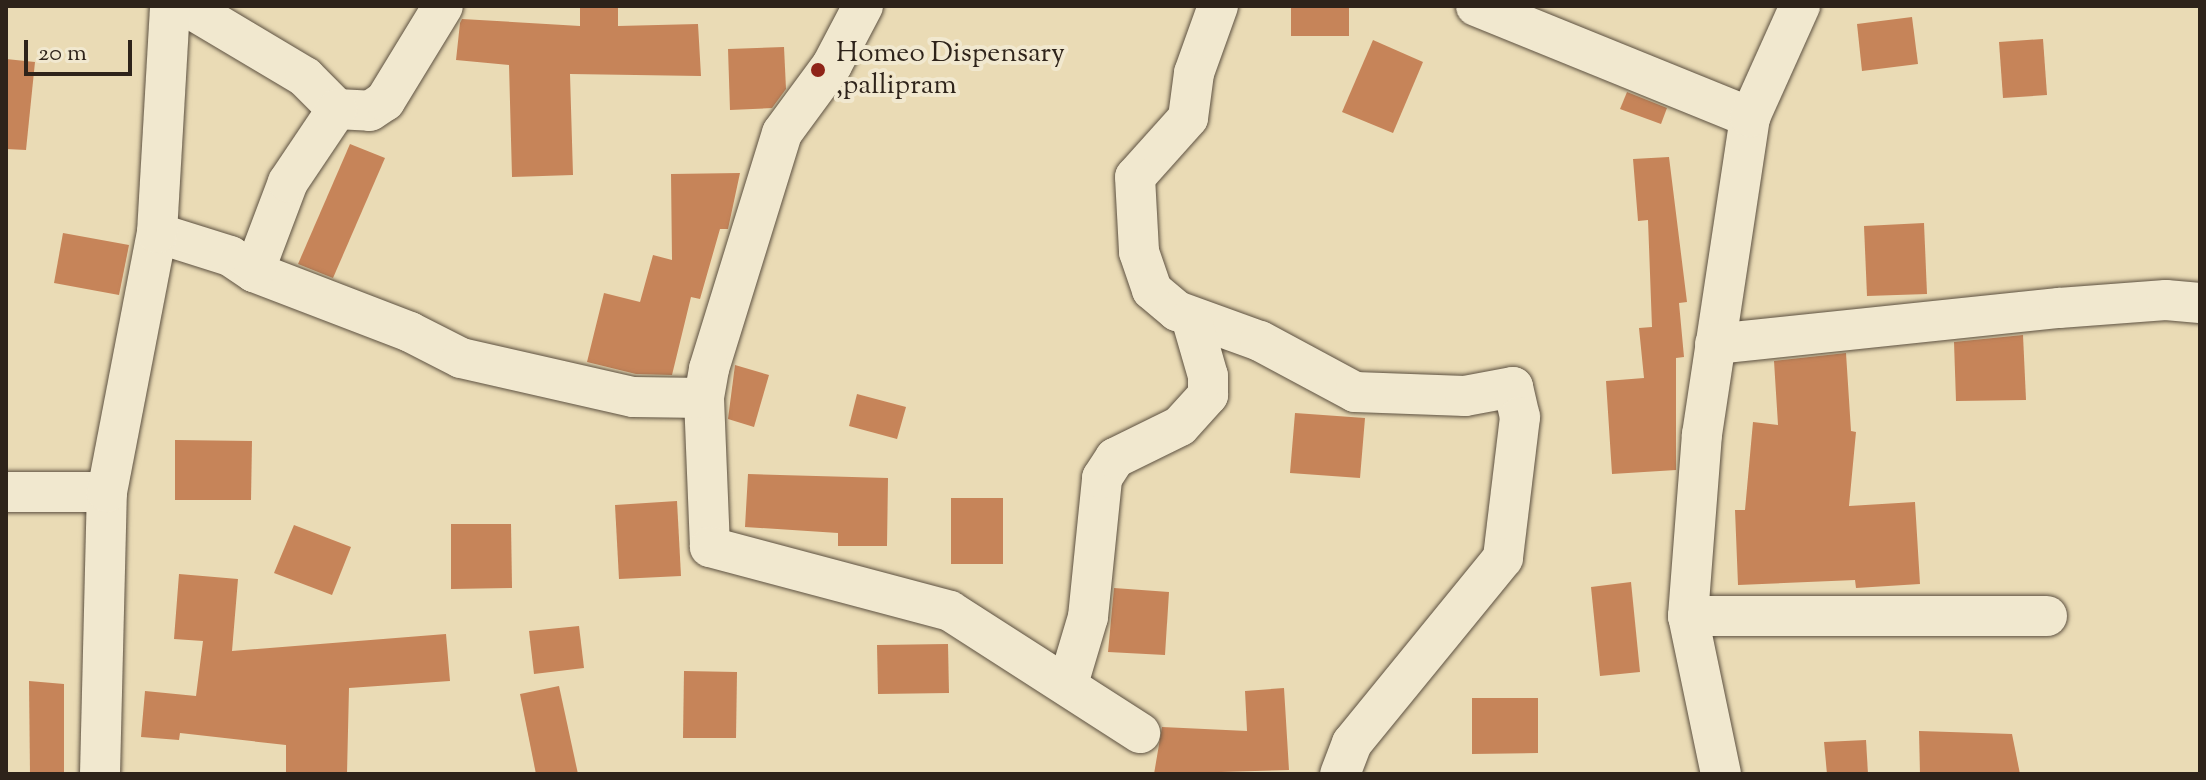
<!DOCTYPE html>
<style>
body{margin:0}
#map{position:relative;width:2206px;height:780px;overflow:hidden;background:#eadbb5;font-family:"Sorts Mill Goudy",serif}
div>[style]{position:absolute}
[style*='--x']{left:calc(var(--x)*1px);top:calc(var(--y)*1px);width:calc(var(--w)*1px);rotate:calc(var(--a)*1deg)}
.building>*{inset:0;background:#c68459}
.roads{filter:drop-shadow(0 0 2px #5d5141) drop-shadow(0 0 2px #5d5141)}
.street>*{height:40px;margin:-20px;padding:0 20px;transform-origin:20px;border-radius:20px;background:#f1e8cf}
.dots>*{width:22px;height:22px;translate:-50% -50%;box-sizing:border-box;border:4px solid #f1e8cf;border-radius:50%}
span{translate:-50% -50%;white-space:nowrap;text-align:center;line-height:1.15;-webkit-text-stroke:8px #f1e8cf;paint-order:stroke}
.poi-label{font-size:28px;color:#2e231a}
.left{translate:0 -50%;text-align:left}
.frame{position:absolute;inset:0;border:8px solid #2e231a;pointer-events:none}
.scale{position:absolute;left:24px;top:40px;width:108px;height:36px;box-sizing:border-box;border:4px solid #2e231a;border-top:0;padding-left:10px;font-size:24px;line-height:28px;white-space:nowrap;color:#2e231a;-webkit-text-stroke:6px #f1e8cf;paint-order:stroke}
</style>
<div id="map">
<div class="building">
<i style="clip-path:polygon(580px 6px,618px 6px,618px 26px,698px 24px,701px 76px,570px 74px,573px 175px,512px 177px,509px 65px,456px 60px,460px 23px,462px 19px,580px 26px)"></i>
<i style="clip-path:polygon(1291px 6px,1349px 6px,1349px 36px,1291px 36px)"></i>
<i style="clip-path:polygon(1912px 17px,1918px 64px,1862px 71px,1857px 24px)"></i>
<i style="clip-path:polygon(2043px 39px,2047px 95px,2003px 98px,1999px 42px)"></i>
<i style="clip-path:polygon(1373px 40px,1423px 62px,1393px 133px,1342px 112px)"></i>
<i style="clip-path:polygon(784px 47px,786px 89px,772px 108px,730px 110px,728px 49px)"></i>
<i style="clip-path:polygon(6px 59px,35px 62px,26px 150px,6px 149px)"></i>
<i style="clip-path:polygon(1627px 92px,1667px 108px,1661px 124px,1620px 109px)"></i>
<i style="clip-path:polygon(350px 144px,385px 158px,333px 278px,298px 264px)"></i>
<i style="clip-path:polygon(1669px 157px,1687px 302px,1679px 303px,1684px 357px,1676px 358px,1676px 470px,1612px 474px,1606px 381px,1644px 378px,1639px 328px,1652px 327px,1648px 220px,1638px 221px,1633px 159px)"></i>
<i style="clip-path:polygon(740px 173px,728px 229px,720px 229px,700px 299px,691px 297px,672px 375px,636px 374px,587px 362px,604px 293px,640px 302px,653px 255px,672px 260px,671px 174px)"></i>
<i style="clip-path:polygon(1924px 223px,1927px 294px,1867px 296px,1864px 226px)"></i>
<i style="clip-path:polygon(63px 233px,129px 245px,119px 295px,54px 283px)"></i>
<i style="clip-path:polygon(2023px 335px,2026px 400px,1956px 401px,1954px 342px)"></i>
<i style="clip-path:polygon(1846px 353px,1851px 431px,1856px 432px,1849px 506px,1915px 502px,1920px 584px,1856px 588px,1855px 580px,1738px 585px,1735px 510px,1745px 510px,1753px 422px,1778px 425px,1774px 361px)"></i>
<i style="clip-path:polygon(735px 365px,769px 375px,754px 427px,728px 419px)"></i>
<i style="clip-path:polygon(857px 394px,906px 407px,897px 439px,849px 426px)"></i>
<i style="clip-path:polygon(1295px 413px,1365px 418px,1360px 478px,1290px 473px)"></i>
<i style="clip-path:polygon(175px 440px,252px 441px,251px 500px,175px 500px)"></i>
<i style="clip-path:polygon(748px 474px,888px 478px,887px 546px,838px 546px,838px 533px,745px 527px)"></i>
<i style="clip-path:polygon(951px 498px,1003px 498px,1003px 564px,951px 564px)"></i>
<i style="clip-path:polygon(677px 501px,681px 576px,619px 579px,615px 505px)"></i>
<i style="clip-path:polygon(451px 524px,511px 524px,512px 588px,451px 589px)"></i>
<i style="clip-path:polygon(294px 525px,351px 547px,332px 595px,274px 573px)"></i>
<i style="clip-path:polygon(179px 574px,238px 579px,232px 651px,446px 634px,450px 681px,349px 688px,347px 774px,286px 774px,286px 745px,180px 733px,179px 740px,141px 737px,145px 691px,196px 696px,203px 641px,174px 639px)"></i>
<i style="clip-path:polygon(1631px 582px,1640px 672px,1600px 676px,1591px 587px)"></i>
<i style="clip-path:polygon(1114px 588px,1169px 592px,1165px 655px,1108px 652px)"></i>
<i style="clip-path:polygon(579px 626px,584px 668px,534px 674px,529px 631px)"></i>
<i style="clip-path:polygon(948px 644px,949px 693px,878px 694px,877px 645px)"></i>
<i style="clip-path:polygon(684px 671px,737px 672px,736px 738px,683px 738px)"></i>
<i style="clip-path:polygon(29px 681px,64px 684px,64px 774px,30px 774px)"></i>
<i style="clip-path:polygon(559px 686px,578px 774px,536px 774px,520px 694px)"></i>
<i style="clip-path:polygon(1284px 688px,1289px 770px,1154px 774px,1162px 727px,1247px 731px,1245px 691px)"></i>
<i style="clip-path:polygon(1472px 698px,1538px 698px,1538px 753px,1472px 754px)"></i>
<i style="clip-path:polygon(1919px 731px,2012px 734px,2020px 774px,1920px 774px)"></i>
<i style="clip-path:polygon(1866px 740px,1868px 774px,1827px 774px,1824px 742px)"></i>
</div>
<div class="roads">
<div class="street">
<i style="--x:186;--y:6;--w:139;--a:30.8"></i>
<i style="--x:305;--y:77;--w:45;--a:45"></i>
<i style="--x:337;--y:109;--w:33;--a:3"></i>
<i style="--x:370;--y:111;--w:18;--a:-34"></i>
<i style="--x:385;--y:101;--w:111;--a:-58.6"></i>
<i style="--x:863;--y:6;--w:67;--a:117.7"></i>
<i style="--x:832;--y:65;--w:84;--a:126.3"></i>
<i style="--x:782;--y:133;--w:247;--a:107.2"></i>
<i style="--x:709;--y:369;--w:29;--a:100"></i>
<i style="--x:704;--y:398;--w:149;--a:87.7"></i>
<i style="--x:710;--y:547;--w:248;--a:14.9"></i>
<i style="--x:950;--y:611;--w:226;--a:32.7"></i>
<i style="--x:1218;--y:6;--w:71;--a:109.7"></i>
<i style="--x:1194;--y:73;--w:45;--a:97.6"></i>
<i style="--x:1188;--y:118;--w:79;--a:131.9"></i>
<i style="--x:1135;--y:177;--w:75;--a:86.9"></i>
<i style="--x:1139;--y:252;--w:40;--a:71.1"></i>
<i style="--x:1152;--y:290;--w:33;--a:40"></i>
<i style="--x:1177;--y:311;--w:88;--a:19.9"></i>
<i style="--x:1260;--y:341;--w:108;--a:28.2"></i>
<i style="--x:1355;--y:392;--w:110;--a:2.1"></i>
<i style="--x:1465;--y:396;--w:49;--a:-10.6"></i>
<i style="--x:1513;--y:387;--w:31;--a:77"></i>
<i style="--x:1520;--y:417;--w:142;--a:96.9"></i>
<i style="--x:1503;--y:558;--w:239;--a:129.2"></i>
<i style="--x:1352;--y:743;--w:33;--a:111"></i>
<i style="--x:1476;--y:6;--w:296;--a:22.1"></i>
<i style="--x:1750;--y:117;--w:321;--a:98.6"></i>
<i style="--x:1702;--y:434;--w:183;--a:94.4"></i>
<i style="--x:1688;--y:616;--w:161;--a:78.2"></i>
<i style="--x:1750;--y:117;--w:122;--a:-65.8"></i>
<i style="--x:157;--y:233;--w:77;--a:17.5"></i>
<i style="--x:230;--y:256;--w:29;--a:34"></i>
<i style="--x:254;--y:272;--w:167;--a:21"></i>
<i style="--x:410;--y:332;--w:57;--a:27"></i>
<i style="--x:461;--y:358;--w:176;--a:12.8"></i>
<i style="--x:633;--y:397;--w:71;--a:0.8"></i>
<i style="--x:254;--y:272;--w:96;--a:-69.3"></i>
<i style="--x:288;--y:182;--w:88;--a:-56.1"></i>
<i style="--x:1715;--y:344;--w:346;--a:-6"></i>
<i style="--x:2059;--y:308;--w:107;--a:-4.3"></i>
<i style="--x:2166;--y:300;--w:34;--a:5"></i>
<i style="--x:6;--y:492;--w:101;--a:0"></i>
<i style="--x:1688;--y:616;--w:359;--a:0"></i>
<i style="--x:1068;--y:684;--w:70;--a:-73.4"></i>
<i style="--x:1088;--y:617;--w:140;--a:-84.2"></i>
<i style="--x:1102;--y:478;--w:24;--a:-57"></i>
<i style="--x:1115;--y:458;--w:72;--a:-26.2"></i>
<i style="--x:1180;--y:426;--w:42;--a:-47.9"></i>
<i style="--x:1208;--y:395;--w:19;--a:-90"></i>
<i style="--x:1208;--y:376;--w:61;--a:-106.1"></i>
<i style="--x:100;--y:774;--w:282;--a:-88.6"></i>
<i style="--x:107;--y:492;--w:264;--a:-79.1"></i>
<i style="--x:157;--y:233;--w:227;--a:-86.7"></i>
</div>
</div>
<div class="dots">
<i style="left:818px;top:70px;background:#8f2418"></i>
</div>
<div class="poi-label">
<span class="left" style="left:836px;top:70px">Homeo Dispensary<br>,pallipram</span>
</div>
<div class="frame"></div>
<div class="scale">20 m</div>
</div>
